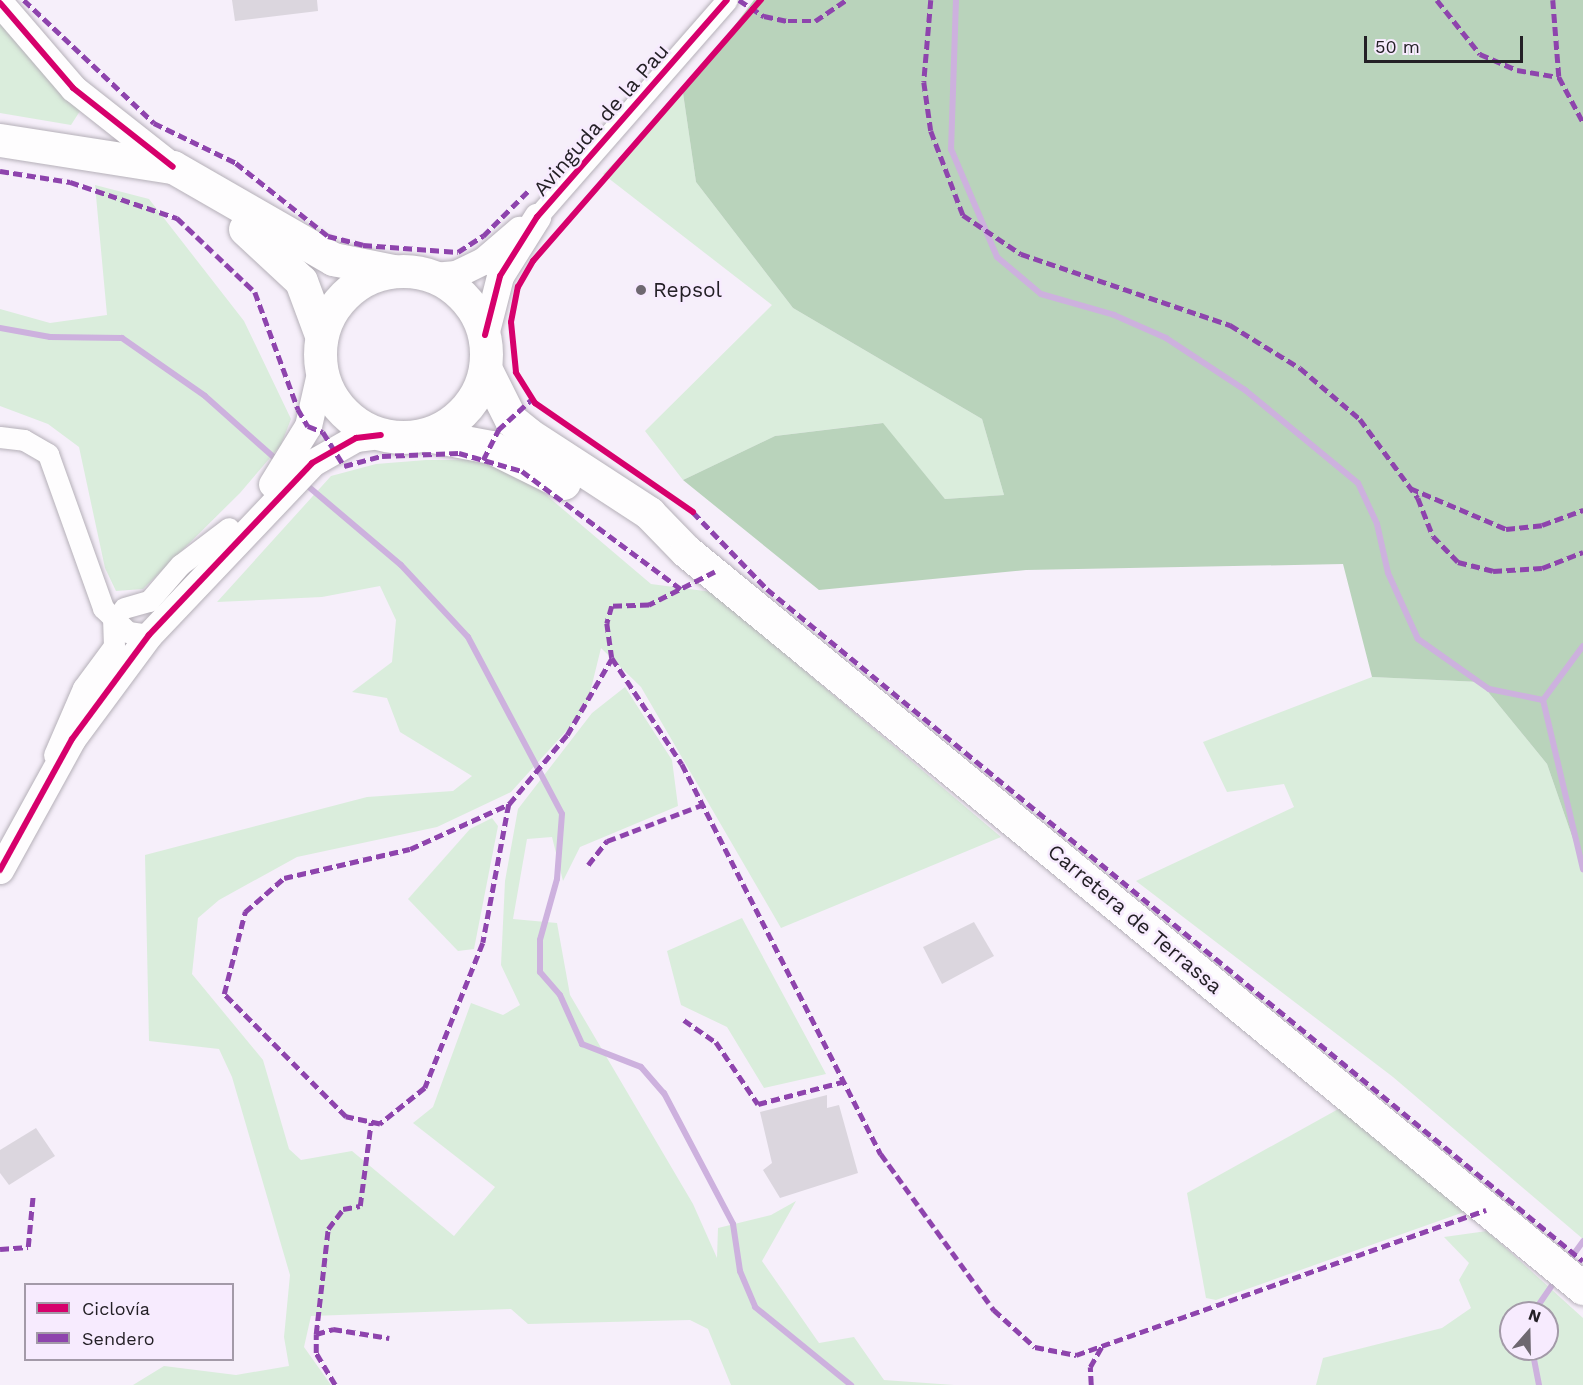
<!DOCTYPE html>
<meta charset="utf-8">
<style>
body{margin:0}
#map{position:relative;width:1583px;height:1385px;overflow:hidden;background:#f6effa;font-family:"Work Sans",sans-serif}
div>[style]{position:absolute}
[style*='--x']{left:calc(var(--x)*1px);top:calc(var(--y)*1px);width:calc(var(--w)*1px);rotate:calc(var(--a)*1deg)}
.green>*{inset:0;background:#daeddc}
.forest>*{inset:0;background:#b9d3bb}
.stream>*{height:6px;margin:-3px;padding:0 3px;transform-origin:3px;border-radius:3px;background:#cdb1de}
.building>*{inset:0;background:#dbd6de}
.roads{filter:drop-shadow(0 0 2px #b5b0b8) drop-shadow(0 0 2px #b5b0b8)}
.minor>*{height:21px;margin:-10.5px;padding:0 10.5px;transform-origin:10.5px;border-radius:10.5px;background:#fefdfe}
.tertiary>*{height:27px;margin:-13.5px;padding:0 13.5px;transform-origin:13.5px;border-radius:13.5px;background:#fefdfe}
.primary>*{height:33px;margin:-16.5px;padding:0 16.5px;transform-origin:16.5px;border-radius:16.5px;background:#fefdfe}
.primary>.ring{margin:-16.5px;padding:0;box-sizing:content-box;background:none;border:33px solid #fefdfe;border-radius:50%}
.quiet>*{height:4.5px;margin-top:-2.25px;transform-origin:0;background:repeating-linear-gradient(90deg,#8e44ad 0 9px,transparent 0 13.5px)}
.cycleway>*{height:6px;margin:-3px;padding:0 3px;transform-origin:3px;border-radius:3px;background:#d6006c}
.dots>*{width:16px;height:16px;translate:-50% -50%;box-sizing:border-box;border:3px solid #f7ebfe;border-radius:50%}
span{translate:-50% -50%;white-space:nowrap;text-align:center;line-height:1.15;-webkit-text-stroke:5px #f7ebfe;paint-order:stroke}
.street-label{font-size:21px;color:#242026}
.poi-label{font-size:21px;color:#242026}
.left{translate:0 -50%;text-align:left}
.legend{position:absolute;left:24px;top:1283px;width:210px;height:78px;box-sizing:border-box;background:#f7ebfe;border:2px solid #a39aa8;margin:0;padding:8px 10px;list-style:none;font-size:18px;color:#242026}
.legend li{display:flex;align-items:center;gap:12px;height:30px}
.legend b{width:30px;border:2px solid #a39aa8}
.north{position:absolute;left:1499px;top:1301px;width:60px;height:60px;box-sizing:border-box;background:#f7ebfe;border:2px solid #a39aa8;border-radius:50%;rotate:20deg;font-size:16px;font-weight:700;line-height:24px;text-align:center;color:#242026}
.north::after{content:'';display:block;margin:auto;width:21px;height:27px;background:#6e6870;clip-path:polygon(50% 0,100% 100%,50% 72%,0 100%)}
.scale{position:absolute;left:1364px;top:36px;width:159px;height:27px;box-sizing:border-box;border:3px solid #242026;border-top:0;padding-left:8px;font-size:18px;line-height:21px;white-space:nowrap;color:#242026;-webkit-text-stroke:4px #f7ebfe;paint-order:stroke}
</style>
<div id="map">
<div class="green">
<i style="clip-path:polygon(0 20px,80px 111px,71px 125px,0 113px)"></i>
<i style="clip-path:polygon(683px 93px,696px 182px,793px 308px,982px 419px,1004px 495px,945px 499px,882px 423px,775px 436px,683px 480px,645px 431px,772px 305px,603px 174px)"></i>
<i style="clip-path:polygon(95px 185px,149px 199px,244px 321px,291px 419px,281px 445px,240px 493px,143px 589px,116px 591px,105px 568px,79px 447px,48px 424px,0 406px,0 309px,50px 323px,107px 315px)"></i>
<i style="clip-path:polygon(426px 460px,483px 460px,532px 483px,651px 584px,712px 592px,1001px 837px,781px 928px,641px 687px,601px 648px,586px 709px,511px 792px,437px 827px,297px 857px,219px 900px,198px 918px,192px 974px,263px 1060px,289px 1149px,301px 1160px,352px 1151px,454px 1236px,495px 1187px,413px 1123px,433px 1107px,471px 1003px,503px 1015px,520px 1005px,501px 965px,505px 881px,518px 809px,592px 713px,625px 687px,672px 760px,678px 806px,580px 847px,563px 881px,552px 837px,527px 839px,513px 919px,557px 923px,570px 995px,693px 1204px,717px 1258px,718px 1228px,771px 1215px,796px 1201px,762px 1261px,819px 1343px,854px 1337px,884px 1380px,954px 1385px,731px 1385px,708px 1329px,690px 1320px,528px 1324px,511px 1309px,311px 1316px,304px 1347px,331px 1385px,133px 1385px,164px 1366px,236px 1375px,289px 1366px,284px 1337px,290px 1275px,232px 1077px,219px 1049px,149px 1041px,145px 855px,367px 797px,453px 791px,472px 776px,400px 732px,387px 698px,352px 692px,392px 662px,396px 620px,380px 586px,322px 597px,217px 602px,331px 476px,376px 464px)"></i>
<i style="clip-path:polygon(1372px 677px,1480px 682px,1547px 764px,1583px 868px,1583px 1239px,1393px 1077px,1136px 881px,1294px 807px,1284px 784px,1227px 792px,1203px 742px)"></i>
<i style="clip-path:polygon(492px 818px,498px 826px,474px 949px,458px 951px,408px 899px,470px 829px)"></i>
<i style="clip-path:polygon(742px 918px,826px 1074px,764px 1088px,727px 1027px,681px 1005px,667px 951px)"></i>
<i style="clip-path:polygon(1342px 1107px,1464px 1212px,1216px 1300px,1206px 1298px,1187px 1193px)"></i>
<i style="clip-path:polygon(evenodd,1487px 1231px,1583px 1318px,1583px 1385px,1316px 1385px,1323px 1358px,1442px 1328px,1471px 1308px,1459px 1280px,1469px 1263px,1444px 1237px,1487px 1231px,1511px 1313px,1547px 1313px,1547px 1349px,1511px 1349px,1511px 1313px)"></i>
</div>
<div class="forest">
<i style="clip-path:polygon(754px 0,1583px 0,1583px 868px,1547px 764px,1480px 682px,1372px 677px,1343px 564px,1026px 570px,819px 590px,683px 480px,775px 436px,883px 423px,945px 499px,1004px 495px,982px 419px,793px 308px,696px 182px,683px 93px)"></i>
</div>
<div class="stream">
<i style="--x:956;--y:0;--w:149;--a:91.9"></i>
<i style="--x:951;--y:149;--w:117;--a:66.9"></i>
<i style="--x:997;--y:257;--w:57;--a:40.1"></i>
<i style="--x:1041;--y:294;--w:76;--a:16"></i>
<i style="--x:1114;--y:315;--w:57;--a:23.9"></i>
<i style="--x:1166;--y:338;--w:95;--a:33.4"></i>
<i style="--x:1245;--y:390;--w:146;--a:39.5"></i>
<i style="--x:1358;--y:483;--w:45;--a:65.1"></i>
<i style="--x:1377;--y:524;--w:50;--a:77.3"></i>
<i style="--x:1388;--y:573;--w:72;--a:65.6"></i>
<i style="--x:1418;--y:639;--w:87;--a:35.2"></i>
<i style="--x:1489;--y:689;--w:55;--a:11.5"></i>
<i style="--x:1543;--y:700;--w:174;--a:76.7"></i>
<i style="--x:0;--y:328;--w:51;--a:10.2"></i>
<i style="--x:50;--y:337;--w:72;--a:0.8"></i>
<i style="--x:122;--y:338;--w:101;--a:34.9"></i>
<i style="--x:205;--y:396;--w:99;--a:41.7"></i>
<i style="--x:303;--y:482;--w:128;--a:40.3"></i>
<i style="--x:401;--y:565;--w:98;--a:47.1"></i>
<i style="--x:468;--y:637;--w:200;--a:62"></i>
<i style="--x:562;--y:814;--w:65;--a:94.4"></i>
<i style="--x:557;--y:879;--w:63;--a:105.6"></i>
<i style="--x:540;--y:940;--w:32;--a:90"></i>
<i style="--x:540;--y:972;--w:30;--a:49"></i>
<i style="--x:560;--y:995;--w:54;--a:65.8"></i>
<i style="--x:582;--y:1044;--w:63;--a:21.3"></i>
<i style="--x:641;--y:1067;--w:35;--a:49"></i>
<i style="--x:664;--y:1093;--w:148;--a:62.2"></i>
<i style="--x:733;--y:1224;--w:48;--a:81.5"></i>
<i style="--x:740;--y:1271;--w:39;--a:67"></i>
<i style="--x:755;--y:1307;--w:124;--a:39.1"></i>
<i style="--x:1543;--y:700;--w:67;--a:-53.5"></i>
<i style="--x:1568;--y:1262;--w:26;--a:-54"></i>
<i style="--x:1533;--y:1313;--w:42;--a:-55.6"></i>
<i style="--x:1532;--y:1349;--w:37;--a:79"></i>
</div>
<div class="building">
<i style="clip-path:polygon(232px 0,317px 0,318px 11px,235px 21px)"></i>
<i style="clip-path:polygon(974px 922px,994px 956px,942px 984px,923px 947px)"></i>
<i style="clip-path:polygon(827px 1095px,827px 1108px,839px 1105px,858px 1173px,780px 1198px,763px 1170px,772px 1163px,760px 1112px)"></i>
<i style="clip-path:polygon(36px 1128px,55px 1156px,9px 1185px,0 1173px,0 1150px)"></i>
</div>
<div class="roads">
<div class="minor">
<i style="--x:537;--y:217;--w:288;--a:-48.8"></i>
<i style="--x:0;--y:437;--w:24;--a:7"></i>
<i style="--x:24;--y:440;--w:28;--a:30"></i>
<i style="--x:48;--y:454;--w:164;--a:70.3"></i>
<i style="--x:103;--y:608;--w:35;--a:44"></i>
<i style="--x:128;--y:632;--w:21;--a:8"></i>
<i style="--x:124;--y:608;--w:26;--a:-16"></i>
<i style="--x:149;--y:601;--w:48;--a:-49.3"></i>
<i style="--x:180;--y:565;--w:61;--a:-37.1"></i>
<i style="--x:54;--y:755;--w:73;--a:-66.6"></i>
<i style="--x:83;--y:688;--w:52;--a:-53.6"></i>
<i style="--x:114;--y:646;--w:27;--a:-92"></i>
</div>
<div class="tertiary">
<i style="--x:0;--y:3;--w:112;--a:49.3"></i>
<i style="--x:73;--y:88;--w:127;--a:38.3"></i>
<i style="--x:433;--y:276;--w:23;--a:-5"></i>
<i style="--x:456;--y:274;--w:30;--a:-26"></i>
<i style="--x:483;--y:261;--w:48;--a:-40.7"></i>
<i style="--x:485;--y:335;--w:61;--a:-75.7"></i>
<i style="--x:500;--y:276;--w:70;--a:-57.9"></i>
<i style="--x:272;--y:484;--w:68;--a:-58.2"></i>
<i style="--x:308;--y:426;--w:58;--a:-77.2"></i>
<i style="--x:0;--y:870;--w:149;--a:-61.2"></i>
<i style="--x:72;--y:739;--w:129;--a:-53.5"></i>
<i style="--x:149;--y:635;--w:237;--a:-46.5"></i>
<i style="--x:312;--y:463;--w:51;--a:-29.6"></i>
<i style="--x:356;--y:438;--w:25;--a:-7"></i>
</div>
<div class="primary">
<i style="--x:0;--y:140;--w:175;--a:8.9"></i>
<i style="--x:173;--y:167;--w:185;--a:29.9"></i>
<i style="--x:333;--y:259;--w:61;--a:11.3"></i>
<i style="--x:245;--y:229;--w:76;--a:42.9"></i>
<i style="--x:301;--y:281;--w:58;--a:69.7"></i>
<i class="ring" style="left:320px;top:271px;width:133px;height:133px"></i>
<i style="--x:486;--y:370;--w:56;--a:63.4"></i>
<i style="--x:511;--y:420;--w:22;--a:39"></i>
<i style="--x:528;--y:434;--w:145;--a:33.1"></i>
<i style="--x:649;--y:513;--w:53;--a:45.8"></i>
<i style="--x:686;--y:551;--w:1161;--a:39.41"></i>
<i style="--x:427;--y:435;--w:65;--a:10.6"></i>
<i style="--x:491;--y:447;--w:81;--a:26.3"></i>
</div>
</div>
<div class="quiet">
<i style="--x:24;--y:0;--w:179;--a:43.4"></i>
<i style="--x:154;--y:123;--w:91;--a:26"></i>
<i style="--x:236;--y:163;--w:117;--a:38.4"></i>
<i style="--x:328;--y:236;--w:36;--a:14"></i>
<i style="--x:363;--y:245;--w:95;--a:4.2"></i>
<i style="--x:458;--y:252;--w:30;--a:-33"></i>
<i style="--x:483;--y:236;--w:64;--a:-45"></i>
<i style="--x:739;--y:0;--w:30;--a:33"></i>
<i style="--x:764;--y:16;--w:25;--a:12"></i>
<i style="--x:788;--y:21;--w:27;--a:0"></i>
<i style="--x:815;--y:21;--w:37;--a:-34"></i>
<i style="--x:931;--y:0;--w:82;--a:94.9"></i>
<i style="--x:924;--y:82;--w:49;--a:81.9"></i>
<i style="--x:931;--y:131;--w:90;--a:69.1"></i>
<i style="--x:963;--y:215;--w:70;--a:33.9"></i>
<i style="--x:1021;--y:254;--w:221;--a:18.8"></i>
<i style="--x:1230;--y:325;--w:82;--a:31.6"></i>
<i style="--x:1300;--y:368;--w:79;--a:40.4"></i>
<i style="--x:1360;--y:419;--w:98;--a:53.7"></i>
<i style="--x:1418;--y:498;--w:41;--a:68.5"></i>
<i style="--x:1433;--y:536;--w:36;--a:46"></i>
<i style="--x:1458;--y:562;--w:36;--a:14"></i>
<i style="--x:1493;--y:571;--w:49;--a:-3.5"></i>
<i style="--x:1542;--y:568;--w:44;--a:-21.3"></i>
<i style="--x:1437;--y:0;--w:69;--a:51.5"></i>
<i style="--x:1480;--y:54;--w:40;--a:23.4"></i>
<i style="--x:1517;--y:70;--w:43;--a:9.5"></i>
<i style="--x:1553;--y:0;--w:77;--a:85.5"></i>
<i style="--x:1559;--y:77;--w:51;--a:61.9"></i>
<i style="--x:0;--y:171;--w:71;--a:8.9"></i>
<i style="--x:70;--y:182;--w:113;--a:18.6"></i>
<i style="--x:177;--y:218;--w:108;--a:43.5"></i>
<i style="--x:255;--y:292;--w:125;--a:69.8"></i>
<i style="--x:298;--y:409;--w:20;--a:60"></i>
<i style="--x:308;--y:426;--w:16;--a:22"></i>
<i style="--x:323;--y:432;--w:40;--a:58"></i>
<i style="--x:344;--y:466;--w:39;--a:-15"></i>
<i style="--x:382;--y:456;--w:77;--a:-2.2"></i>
<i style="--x:459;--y:453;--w:66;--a:15.9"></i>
<i style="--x:522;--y:471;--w:198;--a:36.6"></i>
<i style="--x:483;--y:460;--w:34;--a:-63"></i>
<i style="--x:498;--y:430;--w:46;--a:-42.4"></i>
<i style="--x:1410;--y:488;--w:104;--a:23.1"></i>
<i style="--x:1506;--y:529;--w:36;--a:-6"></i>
<i style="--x:1542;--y:525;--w:44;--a:-20.1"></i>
<i style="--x:693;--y:512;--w:107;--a:46.1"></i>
<i style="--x:767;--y:589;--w:1057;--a:39.47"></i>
<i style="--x:715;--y:572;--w:74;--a:153.4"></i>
<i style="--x:649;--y:605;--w:37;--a:178"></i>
<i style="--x:612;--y:606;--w:18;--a:106"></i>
<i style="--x:607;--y:623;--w:35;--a:82"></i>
<i style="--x:612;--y:658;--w:127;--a:56.6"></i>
<i style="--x:682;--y:764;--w:438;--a:63"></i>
<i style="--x:881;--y:1154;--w:193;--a:54.1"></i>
<i style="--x:994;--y:1310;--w:55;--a:42.1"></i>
<i style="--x:1035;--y:1347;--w:42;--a:11"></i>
<i style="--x:1076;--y:1355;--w:435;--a:-19.5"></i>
<i style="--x:509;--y:804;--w:141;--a:100.6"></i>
<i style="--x:483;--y:943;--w:156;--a:111.8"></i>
<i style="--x:425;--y:1088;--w:58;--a:141.3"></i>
<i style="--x:380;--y:1124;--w:35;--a:-168"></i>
<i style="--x:346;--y:1117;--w:173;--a:-134.8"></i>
<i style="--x:224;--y:994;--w:85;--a:-75.6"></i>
<i style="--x:245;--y:912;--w:52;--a:-41.1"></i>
<i style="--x:284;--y:878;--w:129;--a:-13"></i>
<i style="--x:410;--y:849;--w:109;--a:-24.4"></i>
<i style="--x:509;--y:804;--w:90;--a:-50"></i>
<i style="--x:567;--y:735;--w:89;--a:-59.7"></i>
<i style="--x:588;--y:865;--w:31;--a:-52"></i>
<i style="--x:607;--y:841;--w:102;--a:-20.8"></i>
<i style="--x:684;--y:1020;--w:39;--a:35"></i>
<i style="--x:716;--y:1042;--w:75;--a:55.9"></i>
<i style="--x:758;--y:1104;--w:87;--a:-14.7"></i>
<i style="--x:0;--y:1249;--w:28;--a:-4"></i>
<i style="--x:28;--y:1247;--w:52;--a:-84.5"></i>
<i style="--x:316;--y:1334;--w:106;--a:-83.5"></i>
<i style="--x:328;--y:1229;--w:25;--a:-53"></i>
<i style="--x:343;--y:1209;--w:17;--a:-10"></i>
<i style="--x:360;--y:1206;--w:84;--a:-82.5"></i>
<i style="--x:335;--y:1385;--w:37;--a:-121"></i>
<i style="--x:316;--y:1353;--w:19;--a:-90"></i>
<i style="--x:316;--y:1334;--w:18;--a:-16"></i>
<i style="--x:333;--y:1329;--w:57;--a:9.1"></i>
<i style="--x:1091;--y:1385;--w:18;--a:-93"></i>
<i style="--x:1090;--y:1367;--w:24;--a:-60"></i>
</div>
<div class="cycleway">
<i style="--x:0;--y:3;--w:112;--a:49.3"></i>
<i style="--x:73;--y:88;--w:127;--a:38.3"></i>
<i style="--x:485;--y:335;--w:61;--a:-75.7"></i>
<i style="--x:500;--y:276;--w:70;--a:-57.9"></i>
<i style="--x:537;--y:217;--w:288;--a:-48.8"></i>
<i style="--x:693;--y:512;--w:192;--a:-145.4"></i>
<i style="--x:535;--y:403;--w:36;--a:-122"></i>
<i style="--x:516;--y:372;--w:50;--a:-95.7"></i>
<i style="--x:511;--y:322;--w:36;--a:-79"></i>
<i style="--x:518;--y:287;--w:30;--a:-60"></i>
<i style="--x:533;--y:261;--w:347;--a:-48.9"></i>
<i style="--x:0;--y:870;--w:149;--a:-61.2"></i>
<i style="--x:72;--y:739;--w:129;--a:-53.5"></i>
<i style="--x:149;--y:635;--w:237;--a:-46.5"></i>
<i style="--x:312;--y:463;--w:51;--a:-29.6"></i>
<i style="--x:356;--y:438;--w:25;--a:-7"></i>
</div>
<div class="dots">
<i style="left:641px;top:290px;background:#6e6870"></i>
</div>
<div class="street-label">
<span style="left:601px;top:120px;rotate:-49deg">Avinguda de la Pau</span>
<span style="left:1135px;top:919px;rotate:40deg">Carretera de Terrassa</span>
</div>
<div class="poi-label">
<span class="left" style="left:653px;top:290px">Repsol</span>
</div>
<ul class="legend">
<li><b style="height:8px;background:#d6006c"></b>Ciclovía</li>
<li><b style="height:8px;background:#8e44ad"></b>Sendero</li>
</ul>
<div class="north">N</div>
<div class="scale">50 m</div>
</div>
